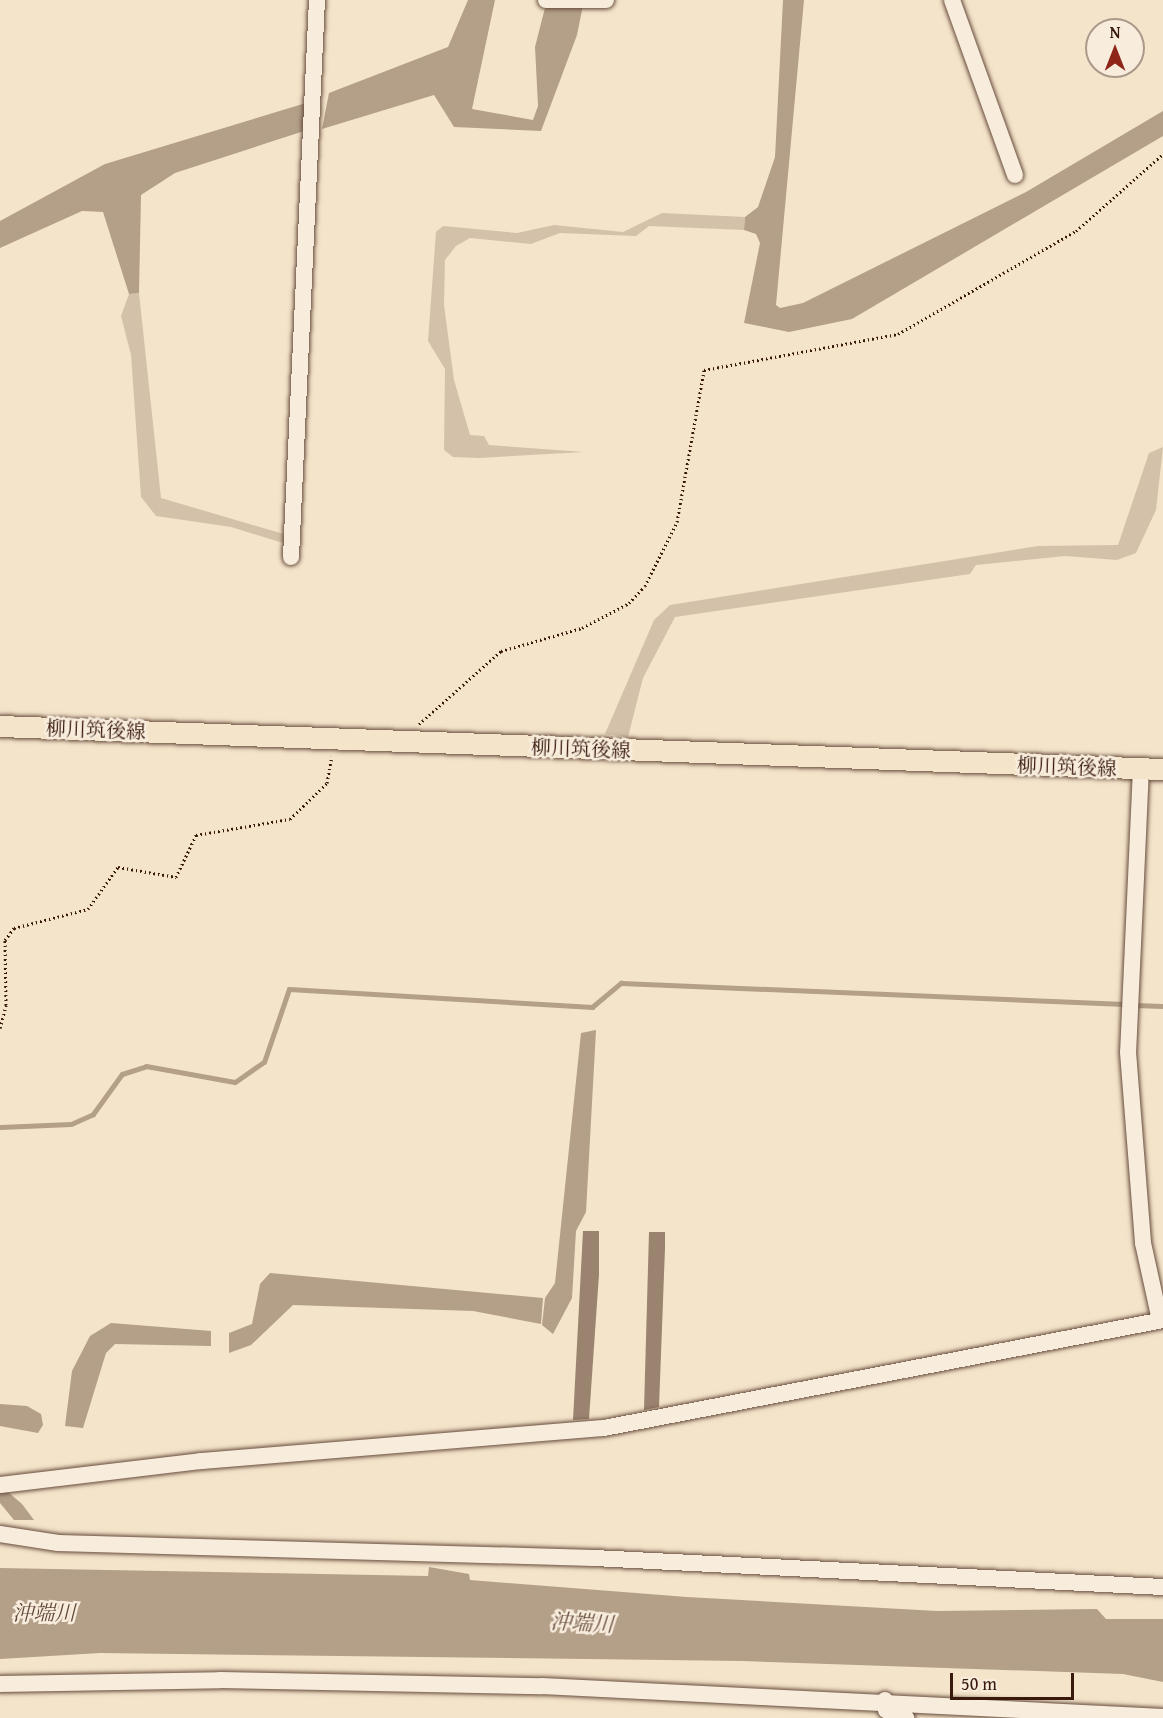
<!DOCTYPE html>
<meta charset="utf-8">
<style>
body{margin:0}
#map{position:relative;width:1163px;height:1718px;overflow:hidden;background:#f4e4ca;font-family:"Gentium Book Plus","Noto Serif JP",serif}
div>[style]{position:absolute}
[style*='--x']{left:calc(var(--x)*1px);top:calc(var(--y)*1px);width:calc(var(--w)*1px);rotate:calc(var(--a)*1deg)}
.green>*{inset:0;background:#d4c1aa}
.water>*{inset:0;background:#b49f89}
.stream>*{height:5px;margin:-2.5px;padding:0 2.5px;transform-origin:2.5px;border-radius:2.5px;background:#b49f89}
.building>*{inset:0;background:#9a836f}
.path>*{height:3px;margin-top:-1.5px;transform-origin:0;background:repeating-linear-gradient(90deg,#38190c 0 1.5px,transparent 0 4.5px)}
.roads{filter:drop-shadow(0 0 2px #674c3c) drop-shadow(0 0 2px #674c3c)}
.minor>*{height:16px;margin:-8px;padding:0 8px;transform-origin:8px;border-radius:8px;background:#f8eddd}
.major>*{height:21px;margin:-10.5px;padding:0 10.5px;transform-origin:10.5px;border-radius:10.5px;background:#f4e4ca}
span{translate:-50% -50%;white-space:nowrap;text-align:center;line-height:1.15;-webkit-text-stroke:5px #f8eddd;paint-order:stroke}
.street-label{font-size:20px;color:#38190c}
.water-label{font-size:21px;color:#634838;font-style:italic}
.north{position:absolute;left:1085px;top:18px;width:60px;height:60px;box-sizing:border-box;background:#f8eddd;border:2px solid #ab9889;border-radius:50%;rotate:0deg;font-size:16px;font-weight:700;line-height:24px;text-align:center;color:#38190c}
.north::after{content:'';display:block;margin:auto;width:21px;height:27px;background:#8f2418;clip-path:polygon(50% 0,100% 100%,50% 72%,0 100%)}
.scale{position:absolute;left:950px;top:1673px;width:124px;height:27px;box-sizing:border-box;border:3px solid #38190c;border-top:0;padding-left:8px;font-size:18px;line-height:21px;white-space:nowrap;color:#38190c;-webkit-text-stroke:4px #f8eddd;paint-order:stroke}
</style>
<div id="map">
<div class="green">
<i style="clip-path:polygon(662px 213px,745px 217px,744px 230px,649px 226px,636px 236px,560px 233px,531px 244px,470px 238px,456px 246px,445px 260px,444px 305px,454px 380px,470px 435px,484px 436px,489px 445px,584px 452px,479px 458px,453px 457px,444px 450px,445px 369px,428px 341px,436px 232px,443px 226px,517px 233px,554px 225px,623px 232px)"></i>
<i style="clip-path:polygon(139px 293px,161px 498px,287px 535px,286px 544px,231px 527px,156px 516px,141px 497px,131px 355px,121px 316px,129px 294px)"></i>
<i style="clip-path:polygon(1163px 447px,1156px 510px,1136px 553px,1117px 560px,1065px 556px,976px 565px,970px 574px,675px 617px,643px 678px,628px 737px,605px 734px,654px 620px,670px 605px,1038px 546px,1118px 545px,1149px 453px)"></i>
</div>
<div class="water">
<i style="clip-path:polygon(468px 0,495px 0,472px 109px,533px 120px,538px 106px,535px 47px,547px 0,584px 0,577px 35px,541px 131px,454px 127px,434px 95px,322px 129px,329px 93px,448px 47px)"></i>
<i style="clip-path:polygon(783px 0,804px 0,776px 305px,780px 308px,803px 303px,1026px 192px,1163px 111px,1163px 136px,852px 319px,789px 332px,744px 323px,760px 243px,756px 234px,744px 230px,745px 217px,758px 207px,775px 157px)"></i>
<i style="clip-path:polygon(306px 103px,304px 131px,175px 173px,141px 195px,139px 293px,129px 294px,103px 212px,82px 211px,0 248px,0 221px,105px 164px)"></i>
<i style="clip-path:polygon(596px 1030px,586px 1212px,576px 1231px,572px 1298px,553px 1334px,542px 1325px,545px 1298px,555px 1283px,581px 1033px)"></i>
<i style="clip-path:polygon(270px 1273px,543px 1298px,541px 1324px,473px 1311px,293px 1305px,251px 1345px,229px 1353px,229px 1333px,252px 1324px,260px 1284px)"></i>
<i style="clip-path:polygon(111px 1323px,211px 1331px,211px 1346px,115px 1344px,106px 1353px,83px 1428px,65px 1426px,72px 1371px,90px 1336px)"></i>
<i style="clip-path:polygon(0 1404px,27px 1406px,41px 1414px,43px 1425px,38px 1433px,0 1426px)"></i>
<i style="clip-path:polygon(8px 1492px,22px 1504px,34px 1520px,14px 1520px,0 1503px,0 1493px)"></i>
<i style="clip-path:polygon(429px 1567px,469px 1574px,470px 1580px,687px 1597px,937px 1611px,1097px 1609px,1106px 1619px,1163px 1619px,1163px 1682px,1123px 1674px,742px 1661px,100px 1653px,0 1659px,0 1568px,428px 1576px)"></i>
</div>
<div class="stream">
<i style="--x:1134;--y:1005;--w:29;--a:2"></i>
<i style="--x:0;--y:1127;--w:71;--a:-2.4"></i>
<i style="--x:71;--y:1124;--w:24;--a:-24"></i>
<i style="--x:93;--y:1114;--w:49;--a:-54.1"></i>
<i style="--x:122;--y:1074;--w:25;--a:-18"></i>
<i style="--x:146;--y:1066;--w:90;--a:10.2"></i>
<i style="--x:235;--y:1082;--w:35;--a:-35"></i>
<i style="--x:264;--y:1062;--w:77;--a:-71.1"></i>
<i style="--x:289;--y:989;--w:304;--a:3.4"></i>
<i style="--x:592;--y:1007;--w:38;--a:-40"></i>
<i style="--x:621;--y:983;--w:504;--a:2.39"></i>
</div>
<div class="building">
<i style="clip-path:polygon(583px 1231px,599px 1231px,599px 1274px,589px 1419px,573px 1420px)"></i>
<i style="clip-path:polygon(649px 1232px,665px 1232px,665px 1248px,659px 1407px,644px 1410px)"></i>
</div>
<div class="path">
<i style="--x:419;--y:724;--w:110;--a:-41.7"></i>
<i style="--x:501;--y:651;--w:84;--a:-15.9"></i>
<i style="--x:582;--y:628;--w:53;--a:-28"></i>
<i style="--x:629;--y:603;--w:23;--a:-47"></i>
<i style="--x:645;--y:586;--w:72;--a:-63.4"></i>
<i style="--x:677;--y:522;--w:154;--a:-79.9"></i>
<i style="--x:704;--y:370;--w:197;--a:-10.5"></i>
<i style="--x:898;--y:334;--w:206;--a:-30.1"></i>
<i style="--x:1076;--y:231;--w:116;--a:-41.5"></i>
<i style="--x:0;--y:1028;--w:24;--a:-75"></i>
<i style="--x:6;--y:1005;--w:65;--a:-90.9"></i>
<i style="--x:5;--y:940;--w:15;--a:-53"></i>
<i style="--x:14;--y:928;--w:76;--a:-14.4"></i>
<i style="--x:88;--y:909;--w:52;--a:-54.5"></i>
<i style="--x:118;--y:867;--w:59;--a:9.8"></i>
<i style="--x:176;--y:877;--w:47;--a:-64.5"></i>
<i style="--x:196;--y:835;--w:95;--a:-9.7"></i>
<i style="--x:290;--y:819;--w:52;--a:-44.2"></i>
<i style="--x:327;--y:783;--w:27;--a:-80"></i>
</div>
<div class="roads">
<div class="minor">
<i style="--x:546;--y:0;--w:60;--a:0"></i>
<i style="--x:952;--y:0;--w:186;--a:70.2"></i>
<i style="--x:291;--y:557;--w:558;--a:-87.33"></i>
<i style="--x:1141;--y:768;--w:284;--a:92.6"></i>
<i style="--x:1128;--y:1052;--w:192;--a:85.5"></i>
<i style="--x:1143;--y:1243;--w:79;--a:77.6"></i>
<i style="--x:0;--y:1485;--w:202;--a:-6.8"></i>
<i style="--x:201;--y:1461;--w:404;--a:-4.7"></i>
<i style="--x:604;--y:1428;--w:569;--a:-10.93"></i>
<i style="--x:0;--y:1534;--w:59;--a:8.8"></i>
<i style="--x:58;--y:1543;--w:536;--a:1.6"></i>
<i style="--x:594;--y:1558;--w:570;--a:2.92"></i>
<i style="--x:0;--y:1684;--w:220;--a:-1"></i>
<i style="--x:220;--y:1680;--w:322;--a:1.1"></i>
<i style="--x:542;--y:1686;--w:622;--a:2.86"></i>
<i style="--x:885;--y:1700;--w:10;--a:84"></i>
<i style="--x:886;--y:1710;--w:22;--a:22"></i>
</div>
<div class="major">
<i style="--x:0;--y:726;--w:1164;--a:2.12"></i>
</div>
</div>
<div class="street-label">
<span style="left:96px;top:729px;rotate:2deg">柳川筑後線</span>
<span style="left:581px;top:748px;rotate:2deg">柳川筑後線</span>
<span style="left:1067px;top:766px;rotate:2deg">柳川筑後線</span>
</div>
<div class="water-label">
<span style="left:44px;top:1613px">沖端川</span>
<span style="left:582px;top:1623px;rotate:3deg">沖端川</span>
</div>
<div class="north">N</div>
<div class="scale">50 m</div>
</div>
